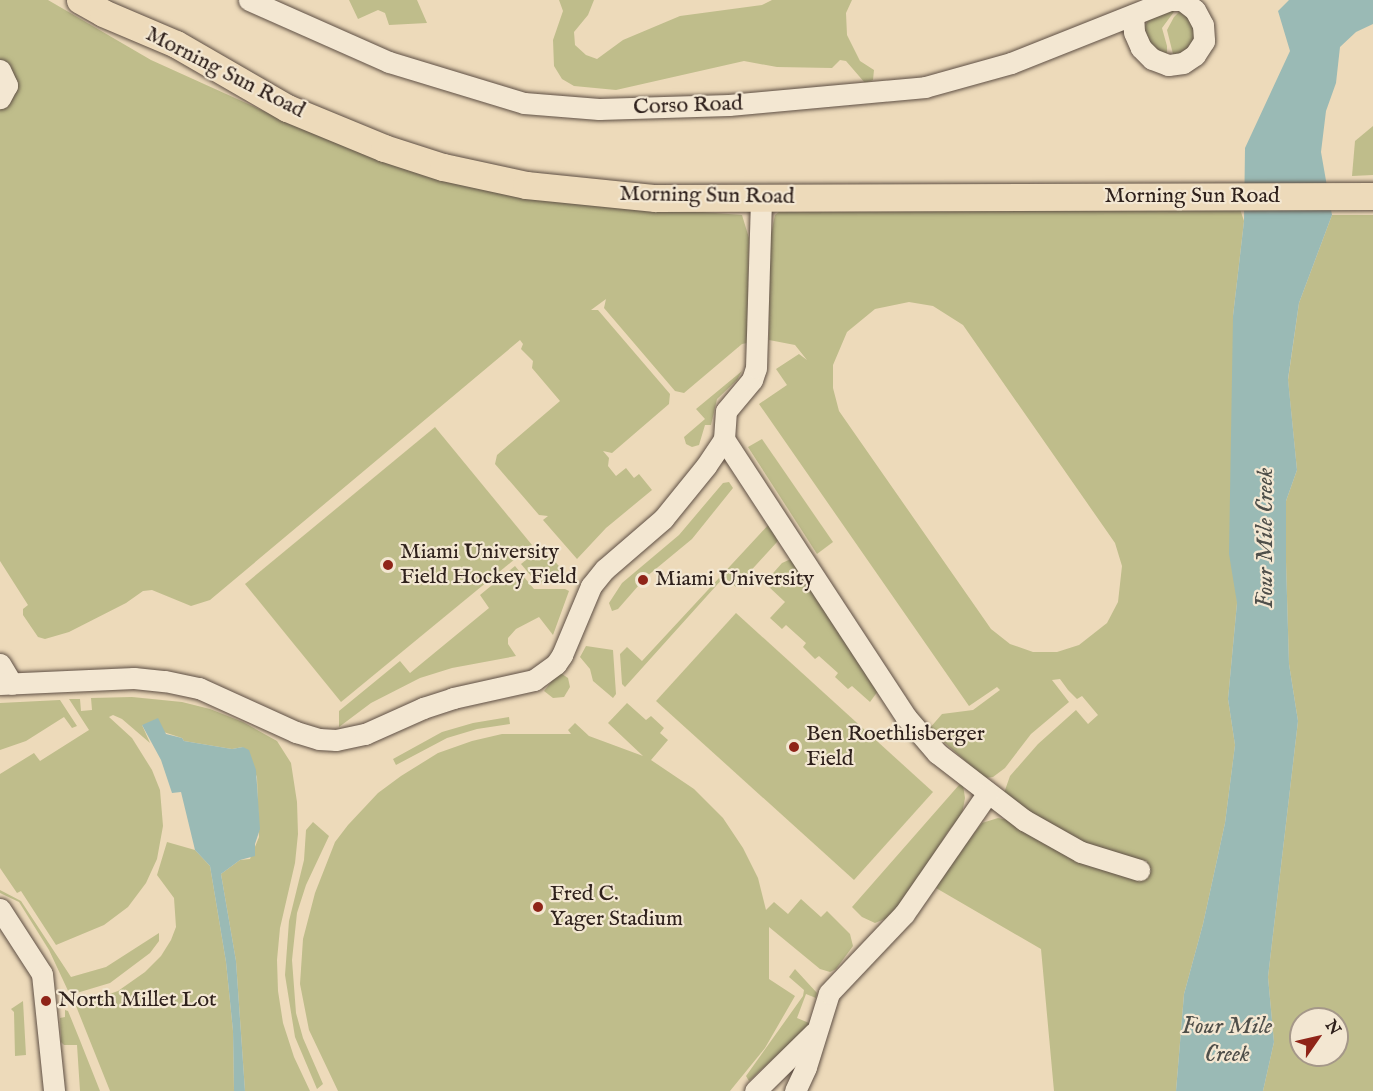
<!DOCTYPE html>
<style>
body{margin:0}
#map{position:relative;width:1373px;height:1091px;overflow:hidden;background:#eddaba;font-family:"IM FELL English",serif}
div>[style]{position:absolute}
[style*='--x']{left:calc(var(--x)*1px);top:calc(var(--y)*1px);width:calc(var(--w)*1px);rotate:calc(var(--a)*1deg)}
.green>*{inset:0;background:#bfbd8b}
.water>*{inset:0;background:#9abab5}
.roads{filter:drop-shadow(0 0 2px #5e4f44) drop-shadow(0 0 2px #5e4f44)}
.minor>*{height:21px;margin:-10.5px;padding:0 10.5px;transform-origin:10.5px;border-radius:10.5px;background:#f3e7d2}
.major>*{height:27px;margin:-13.5px;padding:0 13.5px;transform-origin:13.5px;border-radius:13.5px;background:#eddaba}
.dots>*{width:16px;height:16px;translate:-50% -50%;box-sizing:border-box;border:3px solid #f3e7d2;border-radius:50%}
span{translate:-50% -50%;white-space:nowrap;text-align:center;line-height:1.15;-webkit-text-stroke:4.5px #f3e7d2;paint-order:stroke}
.street-label{font-size:22px;color:#2f211c}
.poi-label{font-size:22px;color:#2f211c}
.left{translate:0 -50%;text-align:left}
.water-label{font-size:24px;color:#4f4f4a;font-style:italic}
.north{position:absolute;left:1289px;top:1007px;width:60px;height:60px;box-sizing:border-box;background:#f3e7d2;border:2px solid #a59889;border-radius:50%;rotate:56deg;font-size:16px;font-weight:700;line-height:24px;text-align:center;color:#2f211c}
.north::after{content:'';display:block;margin:auto;width:21px;height:27px;background:#8f2418;clip-path:polygon(50% 0,100% 100%,50% 72%,0 100%)}
</style>
<div id="map">
<div class="green">
<i style="clip-path:polygon(0 0,48px 0,151px 60px,279px 118px,608px 205px,742px 215px,749px 238px,747px 343px,742px 344px,684px 393px,675px 391px,604px 308px,606px 299px,591px 310px,598px 310px,670px 394px,669px 404px,612px 453px,603px 451px,609px 458px,608px 466px,616px 476px,626px 468px,634px 478px,639px 474px,652px 490px,606px 528px,577px 559px,543px 520px,548px 516px,539px 515px,495px 464px,497px 455px,560px 401px,532px 368px,533px 361px,521px 349px,523px 344px,520px 340px,210px 600px,191px 606px,152px 590px,143px 591px,126px 603px,69px 632px,45px 639px,38px 637px,23px 615px,23px 609px,28px 605px,0 561px)"></i>
<i style="clip-path:polygon(349px 0,417px 0,427px 23px,389px 25px,385px 13px,378px 10px,358px 19px)"></i>
<i style="clip-path:polygon(559px 0,594px 0,588px 15px,574px 32px,575px 45px,586px 55px,597px 59px,623px 40px,680px 16px,762px 5px,772px 0,852px 0,846px 13px,847px 35px,860px 61px,874px 70px,873px 80px,865px 83px,846px 61px,840px 60px,832px 68px,777px 67px,744px 61px,616px 90px,574px 86px,562px 79px,554px 66px,553px 40px,563px 11px)"></i>
<i style="clip-path:polygon(1176px 9px,1162px 28px,1167px 46px,1167px 55px,1154px 49px,1146px 36px,1145px 26px,1153px 11px)"></i>
<i style="clip-path:polygon(1182px 9px,1191px 16px,1196px 37px,1183px 53px,1173px 54px,1167px 30px,1174px 17px)"></i>
<i style="clip-path:polygon(1373px 126px,1373px 175px,1352px 176px,1355px 141px)"></i>
<i style="clip-path:polygon(evenodd,1240px 209px,1244px 221px,1233px 316px,1237px 603px,1228px 699px,1235px 745px,1225px 823px,1203px 924px,1184px 994px,1176px 1091px,1054px 1091px,1041px 949px,936px 888px,948px 866px,982px 823px,998px 818px,1008px 820px,1061px 847px,1143px 880px,1147px 861px,1129px 860px,1058px 833px,1004px 793px,1010px 776px,1038px 744px,1076px 710px,1088px 724px,1098px 715px,1082px 696px,1077px 699px,1068px 690px,1060px 679px,1052px 680px,1069px 702px,1031px 734px,1005px 768px,993px 777px,985px 778px,929px 729px,942px 714px,973px 710px,1000px 690px,997px 687px,969px 706px,759px 404px,787px 385px,776px 369px,799px 354px,807px 360px,795px 345px,769px 340px,770px 239px,775px 215px,779px 212px,1240px 209px,909px 302px,933px 306px,963px 325px,1115px 543px,1122px 566px,1118px 602px,1107px 623px,1079px 645px,1057px 652px,1033px 652px,1010px 644px,991px 629px,839px 411px,833px 388px,833px 365px,847px 332px,875px 309px,909px 302px)"></i>
<i style="clip-path:polygon(evenodd,1332px 215px,1373px 215px,1373px 1091px,1263px 1091px,1274px 1042px,1268px 977px,1298px 721px,1289px 664px,1286px 562px,1286px 501px,1297px 470px,1288px 380px,1299px 303px,1332px 215px,1301px 1019px,1337px 1019px,1337px 1055px,1301px 1055px,1301px 1019px)"></i>
<i style="clip-path:polygon(742px 371px,737px 380px,717px 399px,711px 425px,705px 425px,699px 445px,692px 447px,686px 444px,684px 437px,705px 419px,696px 409px)"></i>
<i style="clip-path:polygon(435px 427px,532px 545px,341px 702px,245px 584px)"></i>
<i style="clip-path:polygon(762px 439px,833px 542px,817px 554px,748px 447px)"></i>
<i style="clip-path:polygon(729px 482px,733px 488px,692px 539px,646px 577px,618px 609px,612px 611px,609px 603px,622px 583px,679px 535px,723px 483px)"></i>
<i style="clip-path:polygon(771px 522px,779px 538px,777px 542px,736px 587px,724px 577px,625px 687px,622px 684px,620px 654px,627px 647px,642px 661px)"></i>
<i style="clip-path:polygon(542px 547px,566px 574px,558px 584px,537px 583px,521px 564px)"></i>
<i style="clip-path:polygon(791px 559px,878px 691px,870px 702px,852px 686px,848px 689px,835px 677px,838px 673px,819px 656px,815px 659px,803px 647px,806px 643px,786px 625px,782px 629px,770px 618px,785px 602px,768px 586px,767px 580px,782px 563px)"></i>
<i style="clip-path:polygon(515px 566px,534px 589px,565px 589px,569px 591px,553px 635px,539px 617px,516px 629px,508px 638px,508px 644px,516px 656px,452px 668px,420px 678px,371px 703px,339px 727px,339px 711px,400px 661px,410px 673px,489px 608px,480px 595px)"></i>
<i style="clip-path:polygon(736px 613px,933px 792px,854px 880px,656px 701px)"></i>
<i style="clip-path:polygon(586px 646px,613px 650px,616px 694px,613px 698px,593px 681px,590px 669px,580px 657px)"></i>
<i style="clip-path:polygon(559px 672px,568px 678px,570px 687px,564px 697px,553px 698px,544px 691px)"></i>
<i style="clip-path:polygon(132px 697px,182px 702px,210px 709px,243px 722px,277px 741px,291px 763px,297px 802px,298px 834px,295px 863px,280px 928px,277px 960px,278px 991px,283px 1023px,294px 1057px,310px 1091px,245px 1091px,236px 961px,221px 874px,240px 860px,250px 859px,259px 837px,257px 777px,243px 747px,232px 749px,184px 741px,182px 738px,142px 725px,150px 743px,122px 719px,113px 715px,109px 717px,132px 738px,152px 770px,160px 790px,163px 826px,157px 859px,146px 883px,128px 907px,104px 925px,56px 945px,21px 891px,17px 893px,0 868px,0 774px,34px 753px,40px 761px,89px 730px,69px 699px,80px 699px,81px 711px,92px 710px,91px 698px)"></i>
<i style="clip-path:polygon(60px 700px,77px 726px,72px 728px,64px 717px,26px 741px,0 750px,0 703px)"></i>
<i style="clip-path:polygon(627px 703px,646px 720px,651px 716px,664px 728px,660px 733px,668px 740px,651px 760px,694px 789px,723px 818px,743px 848px,758px 878px,766px 910px,774px 902px,788px 914px,801px 899px,821px 917px,827px 911px,850px 934px,853px 946px,836px 969px,830px 972px,820px 969px,769px 927px,769px 979px,795px 996px,765px 1048px,730px 1091px,338px 1091px,309px 1030px,300px 984px,303px 939px,315px 893px,335px 842px,348px 825px,378px 793px,401px 776px,438px 753px,472px 741px,502px 734px,571px 734px,568px 730px,575px 723px,589px 736px,643px 756px,608px 723px)"></i>
<i style="clip-path:polygon(509px 717px,510px 724px,477px 729px,447px 738px,396px 765px,393px 759px,442px 732px,473px 723px)"></i>
<i style="clip-path:polygon(959px 785px,963px 785px,965px 798px,962px 814px,947px 833px,910px 894px,892px 916px,875px 923px,862px 917px,852px 907px)"></i>
<i style="clip-path:polygon(313px 822px,329px 836px,306px 885px,297px 913px,292px 960px,296px 1013px,303px 1038px,323px 1084px,317px 1089px,295px 1037px,285px 975px,289px 921px,304px 860px,306px 830px)"></i>
<i style="clip-path:polygon(167px 842px,195px 850px,210px 866px,226px 962px,233px 1031px,234px 1091px,110px 1091px,76px 1006px,118px 991px,145px 972px,161px 956px,171px 940px,176px 927px,174px 898px,157px 875px)"></i>
<i style="clip-path:polygon(0 890px,21px 901px,71px 977px,106px 967px,159px 933px,159px 941px,150px 953px,110px 983px,70px 995px,49px 950px,19px 902px,0 893px)"></i>
<i style="clip-path:polygon(795px 969px,817px 993px,816px 998px,806px 994px,797px 1018px,809px 1023px,808px 1026px,749px 1081px,746px 1076px,803px 996px,804px 990px,789px 977px)"></i>
<i style="clip-path:polygon(23px 1001px,26px 1055px,15px 1056px,14px 1012px,11px 1009px)"></i>
<i style="clip-path:polygon(65px 1010px,68px 1011px,79px 1038px,100px 1091px,80px 1091px,77px 1045px,64px 1045px,61px 1042px,60px 1018px,65px 1017px)"></i>
</div>
<div class="water">
<i style="clip-path:polygon(1289px 0,1373px 0,1373px 24px,1356px 32px,1340px 47px,1336px 83px,1326px 111px,1321px 152px,1332px 215px,1299px 303px,1288px 379px,1297px 470px,1286px 501px,1286px 562px,1289px 664px,1298px 721px,1268px 977px,1274px 1042px,1263px 1091px,1176px 1091px,1184px 994px,1203px 924px,1225px 823px,1235px 745px,1228px 699px,1237px 603px,1229px 554px,1233px 316px,1244px 221px,1245px 148px,1290px 51px,1278px 11px)"></i>
<i style="clip-path:polygon(158px 718px,166px 734px,182px 738px,184px 741px,232px 749px,243px 747px,249px 750px,256px 770px,260px 829px,255px 844px,255px 856px,240px 860px,221px 874px,236px 961px,245px 1091px,234px 1091px,233px 1031px,226px 962px,210px 866px,195px 850px,181px 792px,172px 793px,161px 760px,142px 725px)"></i>
</div>
<div class="roads">
<div class="minor">
<i style="--x:249;--y:0;--w:153;--a:23.9"></i>
<i style="--x:389;--y:62;--w:141;--a:16.9"></i>
<i style="--x:524;--y:103;--w:75;--a:4.6"></i>
<i style="--x:599;--y:109;--w:130;--a:-1.8"></i>
<i style="--x:729;--y:105;--w:197;--a:-5.2"></i>
<i style="--x:925;--y:87;--w:89;--a:-15.6"></i>
<i style="--x:1011;--y:63;--w:170;--a:-21.7"></i>
<i style="--x:1169;--y:0;--w:13;--a:0"></i>
<i style="--x:1182;--y:0;--w:16;--a:38"></i>
<i style="--x:1195;--y:10;--w:17;--a:62"></i>
<i style="--x:1203;--y:25;--w:16;--a:86"></i>
<i style="--x:1204;--y:41;--w:17;--a:123"></i>
<i style="--x:1195;--y:55;--w:14;--a:146"></i>
<i style="--x:1183;--y:63;--w:15;--a:172"></i>
<i style="--x:1168;--y:65;--w:17;--a:-159"></i>
<i style="--x:1152;--y:59;--w:16;--a:-135"></i>
<i style="--x:1141;--y:48;--w:17;--a:-114"></i>
<i style="--x:1134;--y:32;--w:17;--a:-93"></i>
<i style="--x:0;--y:70;--w:17;--a:65"></i>
<i style="--x:7;--y:85;--w:15;--a:118"></i>
<i style="--x:724;--y:439;--w:332;--a:56.8"></i>
<i style="--x:906;--y:717;--w:48;--a:49.3"></i>
<i style="--x:937;--y:753;--w:110;--a:37.6"></i>
<i style="--x:1024;--y:820;--w:65;--a:29.3"></i>
<i style="--x:1081;--y:852;--w:61;--a:17.2"></i>
<i style="--x:0;--y:664;--w:23;--a:59"></i>
<i style="--x:0;--y:684;--w:134;--a:-2.6"></i>
<i style="--x:134;--y:678;--w:31;--a:6"></i>
<i style="--x:165;--y:681;--w:35;--a:12"></i>
<i style="--x:199;--y:688;--w:107;--a:24.4"></i>
<i style="--x:296;--y:732;--w:24;--a:17"></i>
<i style="--x:319;--y:739;--w:17;--a:3"></i>
<i style="--x:336;--y:740;--w:30;--a:-12"></i>
<i style="--x:365;--y:734;--w:64;--a:-24.1"></i>
<i style="--x:423;--y:708;--w:32;--a:-18"></i>
<i style="--x:453;--y:698;--w:83;--a:-12.5"></i>
<i style="--x:534;--y:680;--w:27;--a:-36"></i>
<i style="--x:556;--y:664;--w:11;--a:-56"></i>
<i style="--x:562;--y:655;--w:75;--a:-67.2"></i>
<i style="--x:591;--y:586;--w:22;--a:-51"></i>
<i style="--x:605;--y:569;--w:77;--a:-40.8"></i>
<i style="--x:663;--y:519;--w:68;--a:-50.9"></i>
<i style="--x:706;--y:466;--w:32;--a:-56"></i>
<i style="--x:724;--y:439;--w:28;--a:-86"></i>
<i style="--x:726;--y:411;--w:40;--a:-50"></i>
<i style="--x:752;--y:380;--w:13;--a:-72"></i>
<i style="--x:756;--y:368;--w:170;--a:-88.3"></i>
<i style="--x:0;--y:909;--w:77;--a:57.1"></i>
<i style="--x:42;--y:974;--w:118;--a:84.1"></i>
<i style="--x:755;--y:1091;--w:83;--a:-44.5"></i>
<i style="--x:795;--y:1091;--w:26;--a:-65"></i>
<i style="--x:806;--y:1067;--w:77;--a:-72.7"></i>
<i style="--x:829;--y:993;--w:109;--a:-46.5"></i>
<i style="--x:904;--y:914;--w:146;--a:-55.3"></i>
</div>
<div class="major">
<i style="--x:80;--y:0;--w:26;--a:29"></i>
<i style="--x:103;--y:13;--w:79;--a:23"></i>
<i style="--x:176;--y:44;--w:128;--a:30"></i>
<i style="--x:287;--y:108;--w:105;--a:22.4"></i>
<i style="--x:384;--y:148;--w:62;--a:17.9"></i>
<i style="--x:443;--y:167;--w:85;--a:12.2"></i>
<i style="--x:526;--y:185;--w:130;--a:5.8"></i>
<i style="--x:655;--y:198;--w:718;--a:-0.16"></i>
</div>
</div>
<div class="dots">
<i style="left:388px;top:565px;background:#8f2418"></i>
<i style="left:643px;top:580px;background:#8f2418"></i>
<i style="left:794px;top:747px;background:#8f2418"></i>
<i style="left:538px;top:907px;background:#8f2418"></i>
<i style="left:46px;top:1001px;background:#8f2418"></i>
</div>
<div class="street-label">
<span style="left:225px;top:73px;rotate:27deg">Morning Sun Road</span>
<span style="left:688px;top:106px;rotate:-2deg">Corso Road</span>
<span style="left:707px;top:196px;rotate:1deg">Morning Sun Road</span>
<span style="left:1192px;top:197px">Morning Sun Road</span>
</div>
<div class="poi-label">
<span class="left" style="left:400px;top:565px">Miami University<br>Field Hockey Field</span>
<span class="left" style="left:655px;top:580px">Miami University</span>
<span class="left" style="left:806px;top:747px">Ben Roethlisberger<br>Field</span>
<span class="left" style="left:550px;top:907px">Fred C.<br>Yager Stadium</span>
<span class="left" style="left:58px;top:1001px">North Millet Lot</span>
</div>
<div class="water-label">
<span style="left:1266px;top:538px;rotate:-90deg">Four Mile Creek</span>
<span style="left:1227px;top:1041px">Four Mile<br>Creek</span>
</div>
<div class="north">N</div>
</div>
